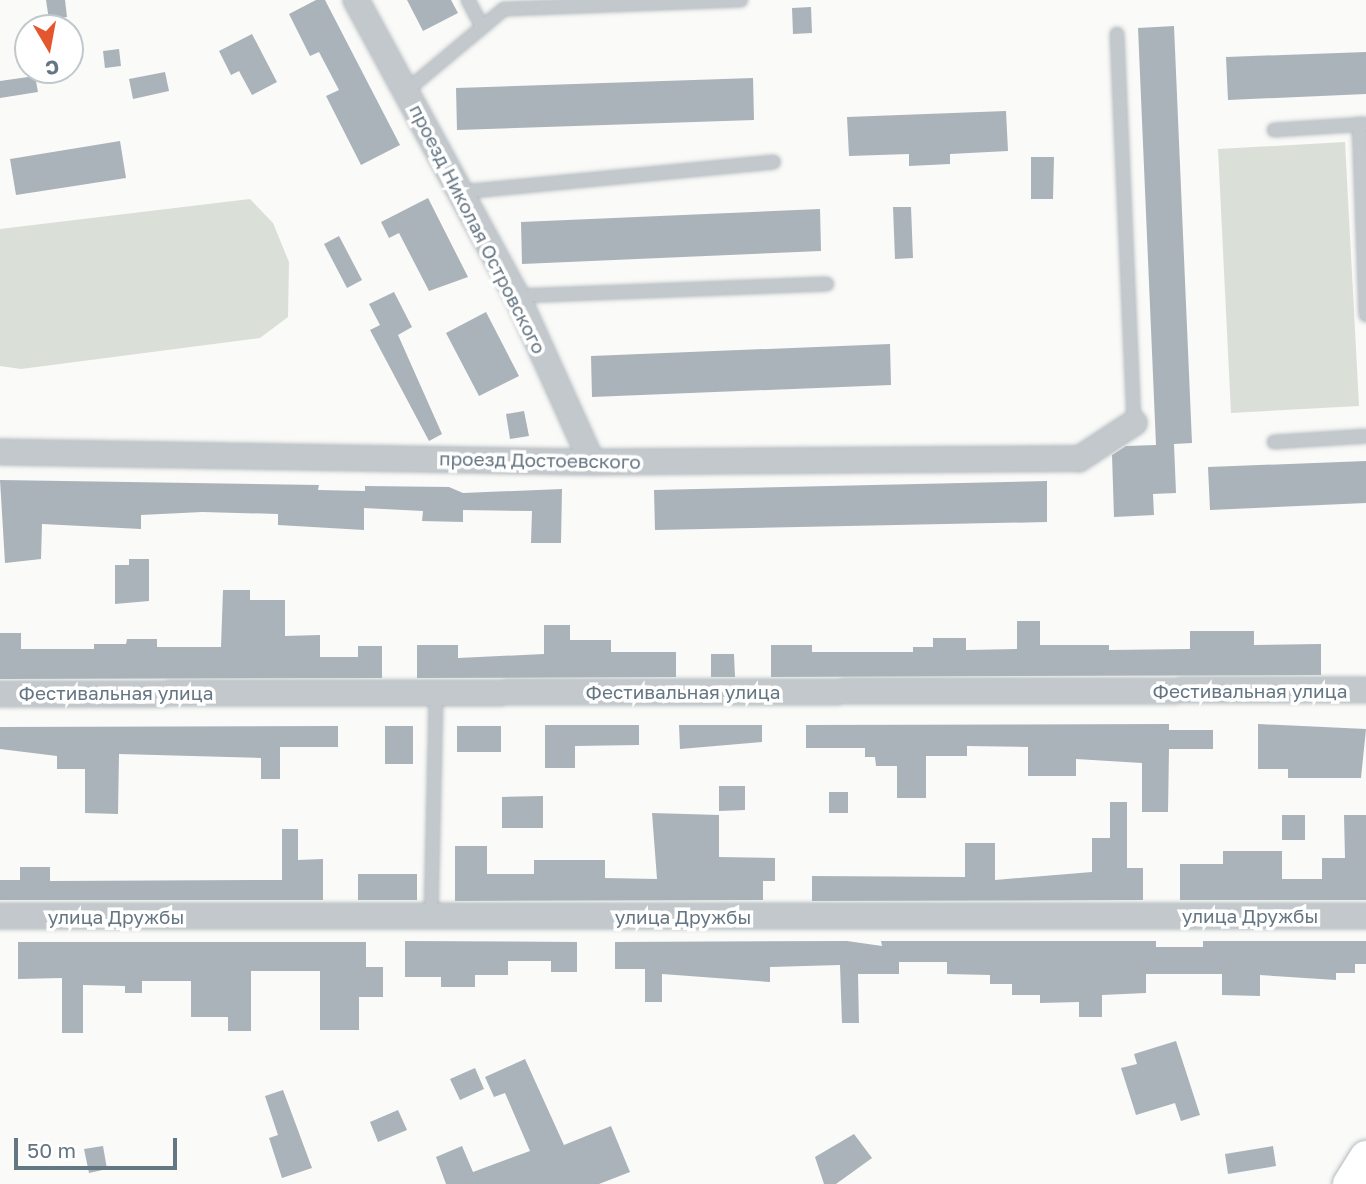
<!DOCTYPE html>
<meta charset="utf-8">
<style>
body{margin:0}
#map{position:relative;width:1366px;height:1184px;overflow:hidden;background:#fafaf8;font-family:"Golos Text",sans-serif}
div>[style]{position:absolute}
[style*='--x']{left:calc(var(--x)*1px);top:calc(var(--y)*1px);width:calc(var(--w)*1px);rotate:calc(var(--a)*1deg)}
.green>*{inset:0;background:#dadfd7}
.building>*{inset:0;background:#aab3b9}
.roads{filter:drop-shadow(0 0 2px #b3babf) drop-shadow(0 0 2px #b3babf)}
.lane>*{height:12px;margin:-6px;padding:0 6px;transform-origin:6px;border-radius:6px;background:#c3c8cc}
.street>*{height:24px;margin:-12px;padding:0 12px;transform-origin:12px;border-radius:12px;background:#c3c8cc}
.secondary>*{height:35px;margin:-17.5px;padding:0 17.5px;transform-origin:17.5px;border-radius:17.5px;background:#fff}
span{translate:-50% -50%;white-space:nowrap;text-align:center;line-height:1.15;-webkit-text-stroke:7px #fff;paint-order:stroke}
.street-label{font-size:19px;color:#657683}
.north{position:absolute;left:14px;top:14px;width:70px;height:70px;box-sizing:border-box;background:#fff;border:2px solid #c1c8cd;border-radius:50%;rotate:170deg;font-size:19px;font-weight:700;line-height:28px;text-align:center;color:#657683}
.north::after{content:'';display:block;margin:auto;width:24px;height:32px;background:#e4572e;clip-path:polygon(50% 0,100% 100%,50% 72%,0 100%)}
.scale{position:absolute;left:14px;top:1138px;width:163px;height:32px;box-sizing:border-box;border:4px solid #657683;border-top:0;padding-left:9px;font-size:21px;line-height:24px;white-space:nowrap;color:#657683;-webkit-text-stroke:5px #fff;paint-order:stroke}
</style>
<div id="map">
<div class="green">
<i style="clip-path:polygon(1345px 142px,1359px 406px,1231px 413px,1218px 149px)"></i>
<i style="clip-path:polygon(250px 199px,273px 223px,289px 262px,288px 317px,260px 338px,21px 369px,0 366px,0 229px)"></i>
</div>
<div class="building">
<i style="clip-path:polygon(46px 0,65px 0,67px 17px,49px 20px)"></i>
<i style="clip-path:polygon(316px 0,325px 0,400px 145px,361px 165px,326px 96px,339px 90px,319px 52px,310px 56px,289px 14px)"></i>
<i style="clip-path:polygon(407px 0,451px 0,458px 13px,423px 31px)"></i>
<i style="clip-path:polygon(811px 7px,812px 33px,793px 34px,792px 8px)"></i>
<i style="clip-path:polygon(1174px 26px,1192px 443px,1174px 444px,1176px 493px,1153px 494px,1154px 515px,1114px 517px,1112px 455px,1126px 446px,1156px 445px,1138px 28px)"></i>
<i style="clip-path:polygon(252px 34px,277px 82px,252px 95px,239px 71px,231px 75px,219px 51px)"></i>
<i style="clip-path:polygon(119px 49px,121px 66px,105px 68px,103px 51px)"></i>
<i style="clip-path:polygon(1366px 52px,1366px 94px,1228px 100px,1226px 57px)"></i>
<i style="clip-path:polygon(165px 72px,169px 91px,133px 99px,129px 79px)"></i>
<i style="clip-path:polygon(35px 76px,38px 92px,0 98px,0 81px)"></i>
<i style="clip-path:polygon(753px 78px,754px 120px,457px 130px,456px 88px)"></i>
<i style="clip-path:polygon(1006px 111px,1008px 151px,950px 154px,950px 164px,909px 166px,909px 154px,849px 156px,847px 117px)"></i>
<i style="clip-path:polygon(120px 141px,126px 178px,16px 195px,10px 159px)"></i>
<i style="clip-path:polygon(1031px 157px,1054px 157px,1053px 199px,1031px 199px)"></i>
<i style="clip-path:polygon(428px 198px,468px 277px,429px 291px,399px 233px,389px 238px,381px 222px)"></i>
<i style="clip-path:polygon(893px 207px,911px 207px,913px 258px,895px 259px)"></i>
<i style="clip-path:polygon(820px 209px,821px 251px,522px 264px,521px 222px)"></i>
<i style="clip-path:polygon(339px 236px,362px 280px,347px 288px,324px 244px)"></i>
<i style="clip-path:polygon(394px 292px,412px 327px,398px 335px,442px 434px,429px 441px,370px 330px,380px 325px,369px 304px)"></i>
<i style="clip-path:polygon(486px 312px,519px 376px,479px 396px,446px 333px)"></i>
<i style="clip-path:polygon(890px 344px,891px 385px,592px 397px,591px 356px)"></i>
<i style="clip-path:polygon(524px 411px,529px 436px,510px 439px,506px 414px)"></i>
<i style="clip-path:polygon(1366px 461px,1366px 503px,1210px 510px,1208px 467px)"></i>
<i style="clip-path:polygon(0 480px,319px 485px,318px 490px,365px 491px,365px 486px,449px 487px,463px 493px,562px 489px,561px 543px,531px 543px,532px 511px,463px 510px,463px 522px,422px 521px,423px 511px,364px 508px,364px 530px,278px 525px,278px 514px,202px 512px,141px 515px,141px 529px,42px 524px,41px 559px,5px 563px)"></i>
<i style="clip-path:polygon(1047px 481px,1047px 522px,655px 530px,654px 490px)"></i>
<i style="clip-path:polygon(129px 559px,149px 559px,149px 601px,115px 604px,115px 565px,129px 565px)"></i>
<i style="clip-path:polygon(223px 590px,250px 590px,250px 600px,285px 600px,285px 636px,320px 635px,320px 657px,358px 657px,358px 646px,382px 646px,382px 678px,0 679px,0 633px,21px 633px,21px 649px,94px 649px,94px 644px,126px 644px,127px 639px,157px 639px,157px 647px,221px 647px)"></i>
<i style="clip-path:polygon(1017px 621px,1040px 621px,1040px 645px,1109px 645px,1109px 650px,1190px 649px,1190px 631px,1254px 631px,1254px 645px,1321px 644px,1321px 675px,771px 677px,771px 645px,812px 645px,812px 652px,913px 652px,913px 647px,933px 647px,933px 638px,966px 638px,966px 650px,1017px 649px)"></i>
<i style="clip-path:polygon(544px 625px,570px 625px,570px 640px,611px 640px,611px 652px,676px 652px,676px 677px,417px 678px,417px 645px,458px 645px,458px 658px,544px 654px)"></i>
<i style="clip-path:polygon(711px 654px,734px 654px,735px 677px,711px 677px)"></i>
<i style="clip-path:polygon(1169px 724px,1169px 730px,1213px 730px,1213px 749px,1169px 749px,1168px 812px,1142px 812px,1142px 763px,1076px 759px,1076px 776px,1028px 776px,1028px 747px,967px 746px,967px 756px,926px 756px,926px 798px,897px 798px,897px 766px,876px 766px,875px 757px,865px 757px,865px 748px,806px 748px,806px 725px)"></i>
<i style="clip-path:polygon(1258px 724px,1366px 729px,1361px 778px,1288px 778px,1288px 769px,1258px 769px)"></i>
<i style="clip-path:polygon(545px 725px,639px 725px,639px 745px,575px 746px,575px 768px,545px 768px)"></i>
<i style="clip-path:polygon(679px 725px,762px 725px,762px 742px,680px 749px)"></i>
<i style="clip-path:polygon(338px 726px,338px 747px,280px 747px,280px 779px,261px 779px,261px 758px,119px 754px,118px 814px,85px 813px,85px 769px,57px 769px,57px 756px,0 749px,0 727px)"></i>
<i style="clip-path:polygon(385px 726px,413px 726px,413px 764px,385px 764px)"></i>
<i style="clip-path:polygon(457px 726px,501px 726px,501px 752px,457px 752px)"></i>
<i style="clip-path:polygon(719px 786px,745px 786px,745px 810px,719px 811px)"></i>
<i style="clip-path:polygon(829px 792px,848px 792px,848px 813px,829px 813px)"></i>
<i style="clip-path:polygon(543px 796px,543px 828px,502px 828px,502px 797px)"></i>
<i style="clip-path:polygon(1110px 802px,1127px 802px,1127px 868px,1143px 868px,1143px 900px,812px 901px,812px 876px,965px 877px,965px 843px,995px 843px,995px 880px,1092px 872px,1092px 838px,1110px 838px)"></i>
<i style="clip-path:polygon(652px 813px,719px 815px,719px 857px,775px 858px,775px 881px,763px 881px,763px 900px,455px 901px,455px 846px,487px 846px,487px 874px,534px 874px,534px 860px,605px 860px,605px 878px,657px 879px)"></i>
<i style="clip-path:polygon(1282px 815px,1305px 815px,1305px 840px,1282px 840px)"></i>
<i style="clip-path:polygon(1344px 815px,1366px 815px,1366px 900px,1180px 900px,1180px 864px,1223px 864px,1223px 851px,1282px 851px,1282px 879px,1322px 879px,1322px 858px,1345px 858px)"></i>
<i style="clip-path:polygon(282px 829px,298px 829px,298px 860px,323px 859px,323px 900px,0 900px,0 880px,20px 880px,20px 867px,50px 867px,50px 881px,282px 880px)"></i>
<i style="clip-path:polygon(358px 874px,417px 874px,417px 900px,358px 900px)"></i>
<i style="clip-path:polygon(405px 941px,577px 942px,577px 972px,551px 972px,551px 961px,508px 961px,508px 975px,475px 975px,475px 987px,441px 987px,441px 977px,405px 977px)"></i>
<i style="clip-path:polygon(847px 941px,882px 946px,881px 941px,1156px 941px,1156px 947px,1203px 947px,1203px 941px,1366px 941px,1366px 964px,1355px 964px,1355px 973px,1336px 973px,1336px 980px,1260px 975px,1260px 996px,1222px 995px,1222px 974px,1146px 974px,1146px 993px,1102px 995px,1102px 1017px,1079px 1017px,1079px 1002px,1040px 1003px,1040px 995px,1012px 995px,1012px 984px,990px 984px,990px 975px,947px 974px,947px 962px,899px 962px,899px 974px,858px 974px,859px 1023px,842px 1023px,840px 965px,770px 967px,770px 982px,662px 974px,662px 1002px,645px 1002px,645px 969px,615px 969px,615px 942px)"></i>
<i style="clip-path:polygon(18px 942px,366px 942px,366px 967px,383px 967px,383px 997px,359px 997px,359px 1030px,320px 1030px,320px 971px,251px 971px,251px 1031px,228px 1031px,228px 1017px,191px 1017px,191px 981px,142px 981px,142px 993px,125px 993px,125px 986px,83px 985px,83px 1033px,62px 1033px,62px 978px,18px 979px)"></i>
<i style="clip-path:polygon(1176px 1041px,1200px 1115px,1181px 1121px,1175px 1103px,1136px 1115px,1121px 1068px,1137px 1064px,1134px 1054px)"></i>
<i style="clip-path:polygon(525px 1059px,564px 1145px,611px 1126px,630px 1172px,599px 1184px,446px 1184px,436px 1157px,462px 1146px,473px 1172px,530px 1151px,505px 1093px,494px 1097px,485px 1077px)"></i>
<i style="clip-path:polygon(475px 1068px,484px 1089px,460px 1100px,450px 1079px)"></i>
<i style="clip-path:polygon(283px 1090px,312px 1168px,282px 1178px,269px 1138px,278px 1135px,265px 1096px)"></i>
<i style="clip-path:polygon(398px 1110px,407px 1130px,378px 1142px,370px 1122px)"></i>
<i style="clip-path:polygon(854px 1134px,872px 1158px,836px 1184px,824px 1184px,815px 1157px)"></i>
<i style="clip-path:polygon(103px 1146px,107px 1169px,89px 1173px,84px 1149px)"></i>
<i style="clip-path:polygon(1273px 1146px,1276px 1166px,1228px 1174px,1225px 1154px)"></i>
</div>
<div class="roads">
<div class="lane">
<i style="--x:468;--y:0;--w:26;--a:62"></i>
<i style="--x:1117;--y:34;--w:389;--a:87.5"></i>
<i style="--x:406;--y:91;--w:128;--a:-39.9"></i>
<i style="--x:504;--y:9;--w:237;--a:-2.2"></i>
<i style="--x:1359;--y:124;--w:191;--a:87.9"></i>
<i style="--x:1274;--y:130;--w:92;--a:-3.7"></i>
<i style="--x:462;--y:192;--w:313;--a:-5.5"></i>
<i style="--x:517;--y:296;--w:310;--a:-2.2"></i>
<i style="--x:1274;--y:442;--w:92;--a:-3.7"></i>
<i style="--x:431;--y:918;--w:226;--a:-88.7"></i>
</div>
<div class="street">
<i style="--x:356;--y:0;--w:337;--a:61.5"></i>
<i style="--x:517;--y:296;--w:182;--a:65.7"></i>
<i style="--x:0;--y:452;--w:592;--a:0.97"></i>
<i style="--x:592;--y:462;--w:487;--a:-0.4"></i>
<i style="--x:1079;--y:459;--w:66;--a:-33.2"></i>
<i style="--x:0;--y:694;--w:1366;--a:-0.17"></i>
<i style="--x:0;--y:916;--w:1366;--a:0"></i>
</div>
<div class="secondary">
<i style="--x:1350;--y:1184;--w:31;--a:-58"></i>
</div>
</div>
<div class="street-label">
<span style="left:478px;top:229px;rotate:63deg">проезд Николая Островского</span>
<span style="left:540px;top:460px;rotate:1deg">проезд Достоевского</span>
<span style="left:1250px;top:691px">Фестивальная улица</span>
<span style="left:683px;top:692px">Фестивальная улица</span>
<span style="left:116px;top:693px">Фестивальная улица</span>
<span style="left:1250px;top:916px">улица Дружбы</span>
<span style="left:116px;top:917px">улица Дружбы</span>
<span style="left:683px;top:917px">улица Дружбы</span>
</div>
<div class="north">С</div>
<div class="scale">50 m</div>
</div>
